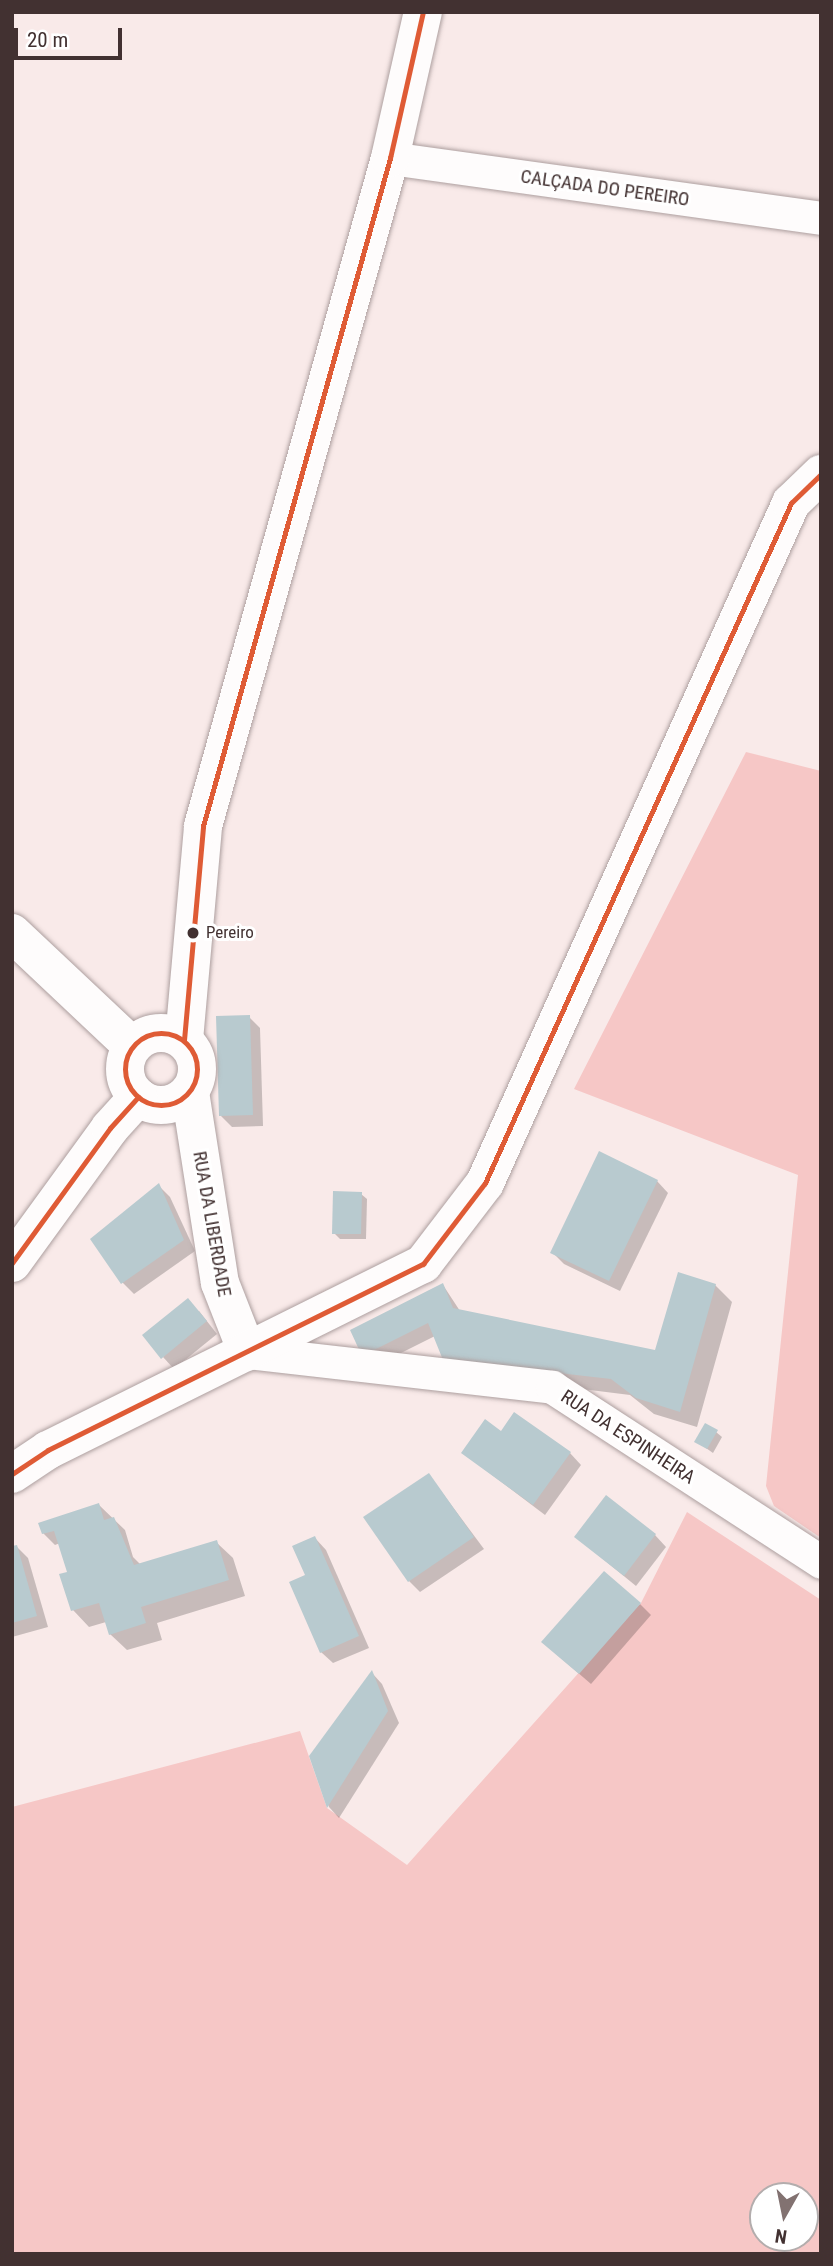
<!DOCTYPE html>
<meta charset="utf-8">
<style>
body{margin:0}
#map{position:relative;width:833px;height:2266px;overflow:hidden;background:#f9eae9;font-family:"Roboto Condensed",sans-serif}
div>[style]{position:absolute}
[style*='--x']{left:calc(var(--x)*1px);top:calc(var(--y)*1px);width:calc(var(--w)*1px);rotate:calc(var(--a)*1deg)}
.green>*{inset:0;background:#f6c7c6}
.shadow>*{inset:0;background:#0003}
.building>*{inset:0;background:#b8cacf}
.roads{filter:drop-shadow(0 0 2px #ad9f9f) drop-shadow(0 0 2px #ad9f9f)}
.minor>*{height:33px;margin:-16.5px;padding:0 16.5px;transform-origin:16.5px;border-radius:16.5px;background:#fefcfc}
.tertiary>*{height:38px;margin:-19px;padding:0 19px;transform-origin:19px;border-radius:19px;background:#fefcfc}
.tertiary>.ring{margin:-19px;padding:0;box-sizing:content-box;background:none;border:38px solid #fefcfc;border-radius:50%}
.secondary>*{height:38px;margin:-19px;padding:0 19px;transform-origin:19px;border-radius:19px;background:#fefcfc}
.bus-1>*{height:5px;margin:-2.5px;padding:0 2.5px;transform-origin:2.5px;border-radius:2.5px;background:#df5b35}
.bus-1>.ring{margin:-2.5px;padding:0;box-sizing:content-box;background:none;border:5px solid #df5b35;border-radius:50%}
.dots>*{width:19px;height:19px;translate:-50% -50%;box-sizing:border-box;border:4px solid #fff;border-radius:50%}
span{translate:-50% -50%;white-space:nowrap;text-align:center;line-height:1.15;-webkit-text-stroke:6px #fff;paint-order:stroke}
.bus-label{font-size:17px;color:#423131}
.left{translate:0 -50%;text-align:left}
.street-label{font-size:19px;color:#423131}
.frame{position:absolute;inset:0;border:14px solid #423131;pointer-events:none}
.north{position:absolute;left:749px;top:2182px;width:70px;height:70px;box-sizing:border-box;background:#fff;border:2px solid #b3adad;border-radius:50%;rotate:189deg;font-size:19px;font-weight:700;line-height:28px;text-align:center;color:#423131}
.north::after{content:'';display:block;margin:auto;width:24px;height:32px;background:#827271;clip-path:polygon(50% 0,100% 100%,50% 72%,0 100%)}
.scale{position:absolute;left:14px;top:28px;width:108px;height:32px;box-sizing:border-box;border:4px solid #423131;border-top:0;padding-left:9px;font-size:21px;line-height:24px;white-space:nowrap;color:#423131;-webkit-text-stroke:5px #fff;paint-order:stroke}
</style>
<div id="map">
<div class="green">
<i style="clip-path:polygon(746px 752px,821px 771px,821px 1538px,774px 1506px,766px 1486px,798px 1175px,574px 1089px)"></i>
<i style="clip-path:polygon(evenodd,687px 1512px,821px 1600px,821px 2254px,12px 2254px,12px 1807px,300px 1731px,327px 1808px,407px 1865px,641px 1603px,687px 1512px,763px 2196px,805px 2196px,805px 2238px,763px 2238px,763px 2196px)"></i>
</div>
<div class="shadow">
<i style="clip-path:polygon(249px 1017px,260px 1028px,263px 1126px,232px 1127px,221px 1116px)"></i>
<i style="clip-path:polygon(657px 1181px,668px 1193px,620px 1291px,564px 1264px,552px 1252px)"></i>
<i style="clip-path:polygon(159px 1186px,170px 1197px,195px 1251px,134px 1294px,122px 1282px)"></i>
<i style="clip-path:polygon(361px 1194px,367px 1199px,366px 1239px,340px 1239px,334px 1233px)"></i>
<i style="clip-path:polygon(443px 1285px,460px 1311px,656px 1352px,715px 1285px,732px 1302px,697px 1427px,654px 1414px,630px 1395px,493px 1378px,435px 1336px,375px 1366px,363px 1355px)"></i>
<i style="clip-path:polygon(199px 1311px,217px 1334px,174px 1369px,163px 1357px)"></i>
<i style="clip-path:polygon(716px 1432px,722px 1437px,713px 1453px,696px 1441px)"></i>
<i style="clip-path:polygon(501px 1434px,570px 1453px,581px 1465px,545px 1515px,463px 1453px)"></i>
<i style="clip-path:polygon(429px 1475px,484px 1549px,420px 1592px,409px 1581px)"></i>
<i style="clip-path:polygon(99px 1505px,125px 1530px,133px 1557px,141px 1565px,216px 1542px,233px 1558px,245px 1596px,157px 1623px,162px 1640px,127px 1650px,110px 1634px,106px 1622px,89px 1627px,73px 1610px,69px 1573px,60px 1543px,55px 1545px,43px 1533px)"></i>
<i style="clip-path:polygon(655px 1535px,666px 1547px,636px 1586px,576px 1537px)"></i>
<i style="clip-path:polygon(315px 1538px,326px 1550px,369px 1648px,333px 1663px,321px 1652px,307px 1576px)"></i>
<i style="clip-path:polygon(17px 1547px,28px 1558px,48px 1627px,12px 1637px,12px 1548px)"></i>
<i style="clip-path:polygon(640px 1604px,651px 1615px,591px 1684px,555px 1653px)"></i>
<i style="clip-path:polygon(372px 1673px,382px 1684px,399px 1723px,339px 1818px,329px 1807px,311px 1757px)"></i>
</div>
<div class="building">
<i style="clip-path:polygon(250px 1015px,253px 1115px,219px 1116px,216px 1016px)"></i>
<i style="clip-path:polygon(599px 1151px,658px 1180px,609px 1281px,550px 1253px)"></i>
<i style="clip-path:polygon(159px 1183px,184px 1240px,121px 1284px,90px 1239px)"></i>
<i style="clip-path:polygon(333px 1191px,362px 1192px,361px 1234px,332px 1234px)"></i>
<i style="clip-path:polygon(678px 1272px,716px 1284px,680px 1412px,636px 1398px,611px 1379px,443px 1360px,428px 1323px,362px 1356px,350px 1330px,443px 1283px,453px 1308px,655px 1350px)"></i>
<i style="clip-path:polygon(188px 1298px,207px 1321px,161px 1359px,142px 1335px)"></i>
<i style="clip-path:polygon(514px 1412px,571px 1452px,533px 1505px,461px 1453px,485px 1419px,501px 1431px)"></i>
<i style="clip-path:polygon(705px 1423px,718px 1430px,707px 1449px,694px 1442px)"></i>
<i style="clip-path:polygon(429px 1473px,474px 1537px,408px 1582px,363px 1517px)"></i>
<i style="clip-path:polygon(606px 1495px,656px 1534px,624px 1576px,574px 1537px)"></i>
<i style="clip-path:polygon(99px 1503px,104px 1520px,114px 1517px,134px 1565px,217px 1540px,229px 1580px,141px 1607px,146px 1623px,109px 1635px,99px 1603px,71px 1611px,59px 1574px,67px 1572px,54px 1531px,42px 1534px,38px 1523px)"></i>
<i style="clip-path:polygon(315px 1536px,359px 1636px,320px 1653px,289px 1582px,305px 1575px,292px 1546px)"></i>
<i style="clip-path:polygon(17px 1545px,37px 1616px,12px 1623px,12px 1546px)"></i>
<i style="clip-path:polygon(604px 1571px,641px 1603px,579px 1674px,541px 1642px)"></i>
<i style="clip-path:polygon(372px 1670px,388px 1711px,327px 1808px,309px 1756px)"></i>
</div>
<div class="roads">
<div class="minor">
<i style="--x:390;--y:158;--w:435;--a:7.9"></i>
<i style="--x:247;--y:1352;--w:307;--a:6.5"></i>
<i style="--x:552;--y:1387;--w:321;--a:33"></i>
</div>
<div class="tertiary">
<i style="--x:12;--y:933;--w:165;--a:43.3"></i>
<i class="ring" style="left:125px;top:1033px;width:34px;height:34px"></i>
<i style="--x:184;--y:1040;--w:215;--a:-84.9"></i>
<i style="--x:203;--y:826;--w:694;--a:-74.36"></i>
<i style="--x:390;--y:158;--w:150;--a:-77.3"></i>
<i style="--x:190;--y:1092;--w:193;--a:81.1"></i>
<i style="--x:220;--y:1283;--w:74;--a:68.6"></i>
<i style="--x:12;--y:1263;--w:167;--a:-54"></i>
<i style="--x:110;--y:1128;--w:42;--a:-47.9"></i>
</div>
<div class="secondary">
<i style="--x:12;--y:1474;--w:43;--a:-33.7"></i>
<i style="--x:48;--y:1450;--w:419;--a:-26.4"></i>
<i style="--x:423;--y:1264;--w:102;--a:-52.6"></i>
<i style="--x:485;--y:1183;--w:746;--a:-65.77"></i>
<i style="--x:791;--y:503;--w:42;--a:-44"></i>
</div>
</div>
<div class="bus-1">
<i class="ring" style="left:125px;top:1033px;width:67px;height:67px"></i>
<i style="--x:184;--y:1040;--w:215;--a:-84.9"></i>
<i style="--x:203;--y:826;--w:694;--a:-74.36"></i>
<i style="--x:390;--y:158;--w:150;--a:-77.3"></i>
<i style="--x:12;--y:1263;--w:167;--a:-54"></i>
<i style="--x:110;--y:1128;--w:42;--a:-47.9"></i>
<i style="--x:12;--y:1474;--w:43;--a:-33.7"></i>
<i style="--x:48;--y:1450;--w:419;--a:-26.4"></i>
<i style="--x:423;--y:1264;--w:102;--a:-52.6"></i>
<i style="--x:485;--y:1183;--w:746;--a:-65.77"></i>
<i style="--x:791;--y:503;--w:42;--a:-44"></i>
</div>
<div class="dots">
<i style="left:193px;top:933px;background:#423131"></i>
</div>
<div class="bus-label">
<span class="left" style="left:206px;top:933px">Pereiro</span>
</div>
<div class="street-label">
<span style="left:605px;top:188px;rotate:8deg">CALÇADA DO PEREIRO</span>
<span style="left:212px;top:1224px;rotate:80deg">RUA DA LIBERDADE</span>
<span style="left:628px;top:1437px;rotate:33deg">RUA DA ESPINHEIRA</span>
</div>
<div class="frame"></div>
<div class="north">N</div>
<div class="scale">20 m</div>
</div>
